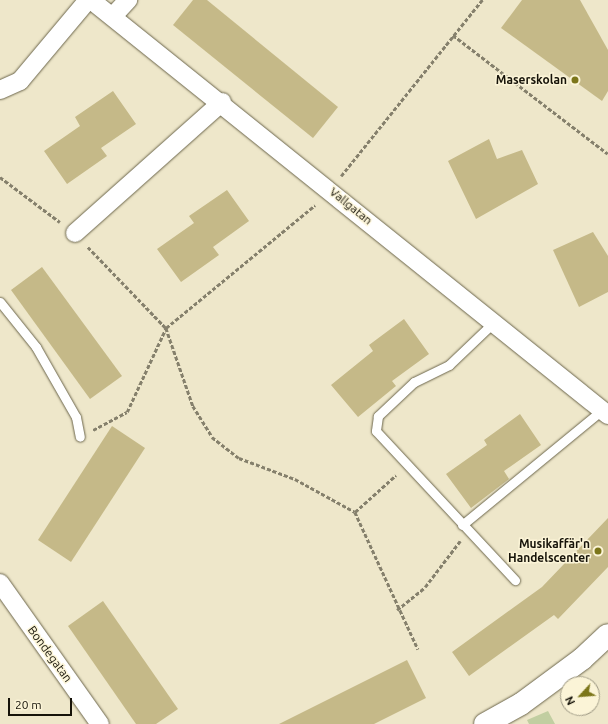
<!DOCTYPE html>
<meta charset="utf-8">
<style>
body{margin:0}
#map{position:relative;width:608px;height:724px;overflow:hidden;background:#eee7ca;font-family:Ubuntu,sans-serif}
div>[style]{position:absolute}
[style*='--x']{left:calc(var(--x)*1px);top:calc(var(--y)*1px);width:calc(var(--w)*1px);rotate:calc(var(--a)*1deg)}
.green>*{inset:0;background:#c1cea1}
.building>*{inset:0;background:#c5b988}
.path>*{height:2.5px;margin-top:-1.25px;transform-origin:0;background:repeating-linear-gradient(90deg,#85806c 0 4px,transparent 0 6px)}
.roads{filter:drop-shadow(0 0 1px #6c664c) drop-shadow(0 0 1px #6c664c)}
.service>*{height:9px;margin:-4.5px;padding:0 4.5px;transform-origin:4.5px;border-radius:4.5px;background:#fff}
.minor>*{height:18px;margin:-9px;padding:0 9px;transform-origin:9px;border-radius:9px;background:#fff}
.tertiary>*{height:22px;margin:-11px;padding:0 11px;transform-origin:11px;border-radius:11px;background:#fff}
.dots>*{width:11px;height:11px;translate:-50% -50%;box-sizing:border-box;border:2px solid #fbf4d7;border-radius:50%}
span{translate:-50% -50%;white-space:nowrap;text-align:center;line-height:1.15;-webkit-text-stroke:3px #fbf4d7;paint-order:stroke}
.poi-label{font-size:12px;color:#161309;font-weight:700}
.right{translate:-100% -50%;text-align:right}
.street-label{font-size:12px;color:#161309}
.north{position:absolute;left:560px;top:676px;width:40px;height:40px;box-sizing:border-box;background:#fbf4d7;border:1px solid #9f9a85;border-radius:50%;rotate:244deg;font-size:11px;font-weight:700;line-height:16px;text-align:center;color:#161309}
.north::after{content:'';display:block;margin:auto;width:14px;height:18px;background:#7c761a;clip-path:polygon(50% 0,100% 100%,50% 72%,0 100%)}
.scale{position:absolute;left:8px;top:698px;width:64px;height:18px;box-sizing:border-box;border:2px solid #161309;border-top:0;padding-left:5px;font-size:12px;line-height:14px;white-space:nowrap;color:#161309;-webkit-text-stroke:3px #fbf4d7;paint-order:stroke}
</style>
<div id="map">
<div class="green">
<i style="clip-path:polygon(548px 711px,555px 724px,529px 724px,527px 720px)"></i>
</div>
<div class="building">
<i style="clip-path:polygon(193px 0,207px 0,338px 107px,313px 138px,173px 25px)"></i>
<i style="clip-path:polygon(522px 0,580px 0,608px 50px,608px 91px,602px 101px,501px 28px)"></i>
<i style="clip-path:polygon(113px 91px,136px 124px,101px 148px,107px 156px,67px 184px,44px 151px,80px 126px,75px 117px)"></i>
<i style="clip-path:polygon(489px 139px,497px 159px,522px 150px,538px 184px,476px 219px,448px 161px)"></i>
<i style="clip-path:polygon(227px 190px,249px 221px,213px 247px,219px 255px,181px 282px,157px 249px,194px 223px,189px 216px)"></i>
<i style="clip-path:polygon(593px 232px,608px 256px,608px 292px,579px 307px,553px 250px)"></i>
<i style="clip-path:polygon(42px 267px,122px 376px,90px 399px,11px 290px)"></i>
<i style="clip-path:polygon(404px 319px,429px 354px,392px 381px,396px 386px,358px 417px,331px 385px,373px 351px,369px 345px)"></i>
<i style="clip-path:polygon(520px 414px,541px 445px,504px 471px,509px 479px,471px 508px,446px 474px,487px 445px,484px 440px)"></i>
<i style="clip-path:polygon(112px 426px,145px 448px,71px 562px,38px 540px)"></i>
<i style="clip-path:polygon(608px 518px,608px 567px,558px 619px,554px 615px,469px 676px,452px 652px,542px 587px)"></i>
<i style="clip-path:polygon(103px 601px,178px 709px,156px 724px,136px 724px,68px 626px)"></i>
<i style="clip-path:polygon(407px 660px,426px 698px,374px 724px,279px 724px)"></i>
</div>
<div class="path">
<i style="--x:453;--y:35;--w:195;--a:37.5"></i>
<i style="--x:341;--y:176;--w:226;--a:-51.3"></i>
<i style="--x:0;--y:177;--w:75;--a:36.9"></i>
<i style="--x:88;--y:247;--w:112;--a:46.1"></i>
<i style="--x:166;--y:328;--w:83;--a:70.9"></i>
<i style="--x:193;--y:406;--w:36;--a:58"></i>
<i style="--x:212;--y:437;--w:34;--a:38"></i>
<i style="--x:239;--y:458;--w:60;--a:20.6"></i>
<i style="--x:295;--y:479;--w:68;--a:28.8"></i>
<i style="--x:355;--y:512;--w:151;--a:65.3"></i>
<i style="--x:93;--y:430;--w:38;--a:-28"></i>
<i style="--x:127;--y:412;--w:93;--a:-65.1"></i>
<i style="--x:166;--y:328;--w:193;--a:-39.5"></i>
<i style="--x:355;--y:512;--w:55;--a:-42.1"></i>
<i style="--x:397;--y:610;--w:36;--a:-39"></i>
<i style="--x:425;--y:587;--w:58;--a:-52.7"></i>
</div>
<div class="roads">
<div class="service">
<i style="--x:0;--y:302;--w:58;--a:51.3"></i>
<i style="--x:36;--y:347;--w:81;--a:60.3"></i>
<i style="--x:76;--y:417;--w:20;--a:79"></i>
<i style="--x:494;--y:322;--w:62;--a:136.3"></i>
<i style="--x:449;--y:365;--w:39;--a:154"></i>
<i style="--x:414;--y:382;--w:50;--a:136.6"></i>
<i style="--x:378;--y:416;--w:15;--a:98"></i>
<i style="--x:376;--y:431;--w:204;--a:47"></i>
<i style="--x:462;--y:525;--w:181;--a:-39.4"></i>
</div>
<div class="minor">
<i style="--x:91;--y:0;--w:663;--a:38.75"></i>
<i style="--x:114;--y:15;--w:21;--a:-47"></i>
<i style="--x:0;--y:90;--w:22;--a:-24"></i>
<i style="--x:20;--y:81;--w:106;--a:-50"></i>
<i style="--x:75;--y:233;--w:197;--a:-41.7"></i>
<i style="--x:0;--y:583;--w:173;--a:54.7"></i>
</div>
<div class="tertiary">
<i style="--x:485;--y:724;--w:41;--a:-29.1"></i>
<i style="--x:521;--y:704;--w:76;--a:-36.4"></i>
<i style="--x:582;--y:659;--w:35;--a:-43"></i>
</div>
</div>
<div class="dots">
<i style="left:575px;top:80px;background:#7c761a"></i>
<i style="left:598px;top:551px;background:#7c761a"></i>
</div>
<div class="poi-label">
<span class="right" style="left:567px;top:80px">Maserskolan</span>
<span class="right" style="left:590px;top:551px">Musikaffär'n<br>Handelscenter</span>
</div>
<div class="street-label">
<span style="left:351px;top:206px;rotate:39deg">Vallgatan</span>
<span style="left:50px;top:654px;rotate:54deg">Bondegatan</span>
</div>
<div class="north">N</div>
<div class="scale">20 m</div>
</div>
